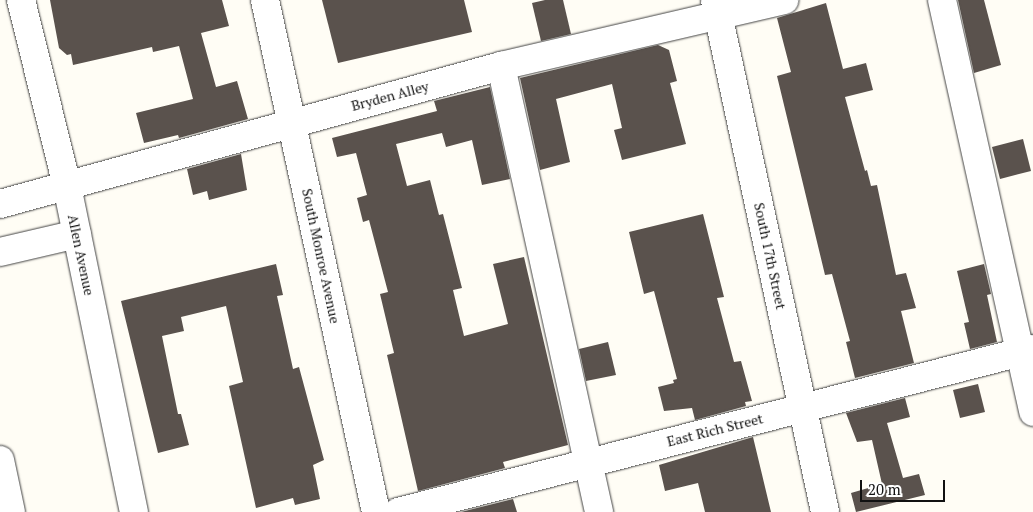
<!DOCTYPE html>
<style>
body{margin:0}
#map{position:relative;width:1033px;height:512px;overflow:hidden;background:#fffdf5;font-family:"PT Serif",serif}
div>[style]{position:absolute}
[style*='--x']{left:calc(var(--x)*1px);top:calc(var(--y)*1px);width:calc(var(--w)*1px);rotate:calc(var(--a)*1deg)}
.building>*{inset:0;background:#5a524d}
.roads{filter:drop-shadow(0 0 1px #444) drop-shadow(0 0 1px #444)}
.minor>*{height:28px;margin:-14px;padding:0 14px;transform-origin:14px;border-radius:14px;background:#fff}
span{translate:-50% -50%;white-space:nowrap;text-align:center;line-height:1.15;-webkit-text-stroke:5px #fff;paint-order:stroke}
.street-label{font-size:14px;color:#111}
.scale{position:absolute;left:860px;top:480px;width:85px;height:22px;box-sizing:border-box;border:2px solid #111;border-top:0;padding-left:6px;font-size:15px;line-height:18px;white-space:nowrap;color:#111;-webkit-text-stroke:4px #fff;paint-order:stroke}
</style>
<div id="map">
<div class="building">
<i style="clip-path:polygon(50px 0,222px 0,229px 26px,201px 33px,216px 87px,237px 81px,248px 119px,179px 138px,178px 135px,144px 143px,136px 113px,193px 99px,179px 46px,153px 52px,152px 47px,73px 65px,71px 54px,67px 55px,59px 48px)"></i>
<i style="clip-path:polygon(322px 0,464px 0,472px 32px,338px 63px)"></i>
<i style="clip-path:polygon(545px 0,563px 0,571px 34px,541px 41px,532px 3px)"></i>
<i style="clip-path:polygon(958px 0,984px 0,1001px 65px,974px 73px)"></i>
<i style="clip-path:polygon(826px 3px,843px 69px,866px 63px,873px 90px,845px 97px,865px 171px,867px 170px,871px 186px,877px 185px,896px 275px,906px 273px,916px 308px,901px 311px,914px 363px,855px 378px,846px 342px,850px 341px,832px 274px,825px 275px,777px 76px,791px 72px,777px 18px)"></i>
<i style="clip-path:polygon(658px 45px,669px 50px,677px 81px,670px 83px,686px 144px,622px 160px,614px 130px,622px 128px,612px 84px,556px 99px,570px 162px,540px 170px,520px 78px)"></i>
<i style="clip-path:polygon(490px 87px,510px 179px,482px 185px,472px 140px,446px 147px,442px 133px,396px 144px,407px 186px,430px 180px,439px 215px,443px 214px,462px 288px,453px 290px,464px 336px,508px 324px,493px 264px,524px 257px,568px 445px,503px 462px,505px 468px,418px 491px,387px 355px,394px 353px,380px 294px,388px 292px,369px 220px,363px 222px,357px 198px,367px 195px,356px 153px,337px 157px,332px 138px,437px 111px,434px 101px)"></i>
<i style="clip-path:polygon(1023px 139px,1031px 171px,1000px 179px,992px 147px)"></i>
<i style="clip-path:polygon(241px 154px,247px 190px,209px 200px,207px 191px,193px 195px,187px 169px)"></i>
<i style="clip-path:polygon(703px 214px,724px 297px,717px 298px,734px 362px,741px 361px,752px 401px,745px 402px,746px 406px,695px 420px,692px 408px,664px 411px,658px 387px,674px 383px,673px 380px,677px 379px,654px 291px,644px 294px,629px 232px)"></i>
<i style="clip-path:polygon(276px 264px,283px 295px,277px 296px,293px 369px,299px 367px,324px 460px,313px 465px,320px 499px,295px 505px,293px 498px,256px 508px,229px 386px,243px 382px,226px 306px,181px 317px,184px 331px,162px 336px,178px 414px,181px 414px,189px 445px,158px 453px,121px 301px)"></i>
<i style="clip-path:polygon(984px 264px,991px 294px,987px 295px,997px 342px,970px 349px,964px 323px,969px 322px,957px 271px)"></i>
<i style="clip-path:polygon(608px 342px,616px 375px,586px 381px,579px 349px)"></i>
<i style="clip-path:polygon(978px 384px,985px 412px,960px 418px,953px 390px)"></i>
<i style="clip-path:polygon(905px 398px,910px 417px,887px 423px,903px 478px,919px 474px,925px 495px,856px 512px,851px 493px,882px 484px,872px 440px,857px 442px,846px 413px)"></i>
<i style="clip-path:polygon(753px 437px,771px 512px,705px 512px,698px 483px,665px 491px,659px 465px)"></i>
<i style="clip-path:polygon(513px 499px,517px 512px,461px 512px)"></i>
</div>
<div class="roads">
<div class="minor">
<i style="--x:21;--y:0;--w:192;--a:76.1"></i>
<i style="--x:67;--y:186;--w:333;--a:78.4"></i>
<i style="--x:265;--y:0;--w:524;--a:77.77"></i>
<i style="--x:715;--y:0;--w:524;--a:77.87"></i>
<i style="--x:942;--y:0;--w:422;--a:77.5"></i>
<i style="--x:501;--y:66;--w:457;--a:77.6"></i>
<i style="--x:0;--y:204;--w:520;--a:-15.4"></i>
<i style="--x:501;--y:66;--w:291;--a:-13.1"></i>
<i style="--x:0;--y:252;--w:79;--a:-13.2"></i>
<i style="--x:0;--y:460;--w:53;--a:78.1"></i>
<i style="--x:398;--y:512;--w:656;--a:-14.4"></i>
</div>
</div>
<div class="street-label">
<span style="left:390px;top:96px;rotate:-15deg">Bryden Alley</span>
<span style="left:81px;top:255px;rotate:78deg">Allen Avenue</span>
<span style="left:321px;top:256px;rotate:78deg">South Monroe Avenue</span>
<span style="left:770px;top:256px;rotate:78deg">South 17th Street</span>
<span style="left:715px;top:430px;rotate:-14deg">East Rich Street</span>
</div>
<div class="scale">20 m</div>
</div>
